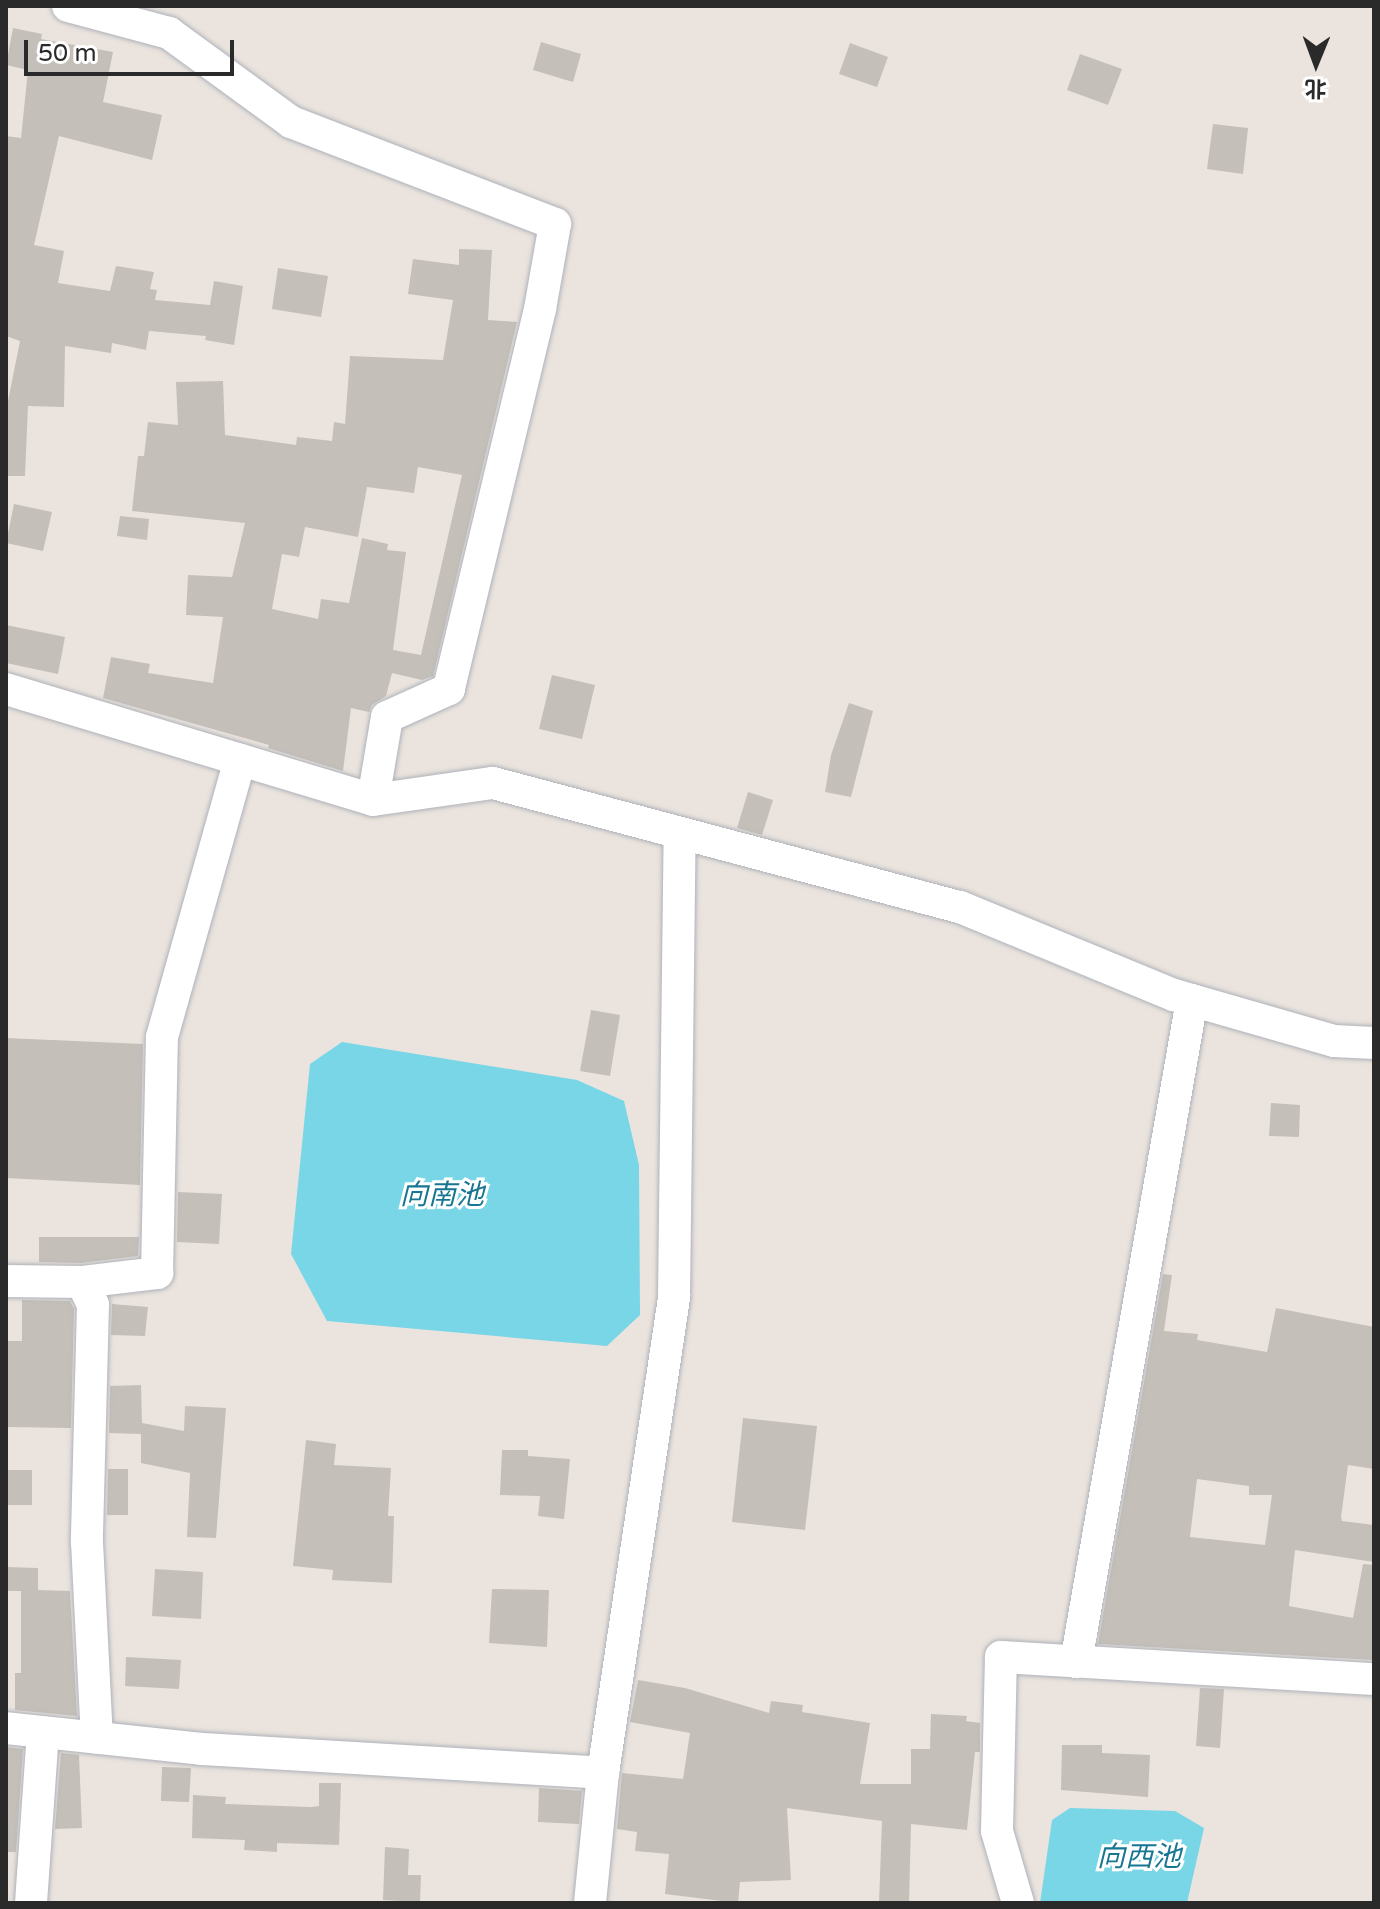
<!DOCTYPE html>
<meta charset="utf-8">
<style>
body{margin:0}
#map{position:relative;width:1380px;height:1909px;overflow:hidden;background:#ebe4de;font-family:"Varela Round","Noto Sans SC",sans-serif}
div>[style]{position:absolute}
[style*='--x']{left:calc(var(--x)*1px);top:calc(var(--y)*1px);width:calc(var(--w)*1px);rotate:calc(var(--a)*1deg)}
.water>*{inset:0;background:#78d6e6}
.building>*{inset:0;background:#c4bfb9}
.roads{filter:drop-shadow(0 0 2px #aeb2ba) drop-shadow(0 0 2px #aeb2ba)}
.minor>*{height:32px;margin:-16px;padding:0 16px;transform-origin:16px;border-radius:16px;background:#fff}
span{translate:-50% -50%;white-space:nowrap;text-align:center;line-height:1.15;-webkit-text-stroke:6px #fff;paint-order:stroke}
.water-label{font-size:28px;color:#177692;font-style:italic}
.frame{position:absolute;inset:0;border:8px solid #2a2a2a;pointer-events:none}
.north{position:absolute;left:1276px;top:24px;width:80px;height:80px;-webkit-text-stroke:6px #fff;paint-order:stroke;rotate:181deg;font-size:22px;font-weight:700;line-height:32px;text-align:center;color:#2a2a2a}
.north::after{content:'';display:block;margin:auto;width:28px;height:36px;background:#2a2a2a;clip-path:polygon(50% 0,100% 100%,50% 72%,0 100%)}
.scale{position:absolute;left:24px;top:40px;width:210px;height:36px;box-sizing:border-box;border:4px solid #2a2a2a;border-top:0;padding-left:10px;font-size:24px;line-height:28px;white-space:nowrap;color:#2a2a2a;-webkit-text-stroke:6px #fff;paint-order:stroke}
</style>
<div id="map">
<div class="water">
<i style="clip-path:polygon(342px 1042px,577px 1080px,624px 1101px,639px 1165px,640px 1315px,607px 1346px,327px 1321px,291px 1254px,310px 1064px)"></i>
<i style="clip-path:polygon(1070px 1808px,1175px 1811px,1204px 1828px,1187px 1903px,1040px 1903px,1052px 1820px)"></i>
</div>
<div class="building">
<i style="clip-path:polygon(13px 28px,42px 34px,41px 39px,113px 52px,103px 102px,162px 115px,152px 160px,59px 136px,34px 245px,64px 251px,58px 283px,110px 291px,116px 266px,154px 272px,150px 289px,157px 290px,155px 300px,210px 305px,214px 281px,243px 286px,234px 345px,205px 340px,206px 336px,149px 331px,146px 350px,112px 343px,111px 353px,65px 346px,64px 407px,28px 406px,25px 476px,6px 476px,6px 411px,20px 341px,6px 336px,6px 136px,21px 138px,28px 70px,6px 65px)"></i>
<i style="clip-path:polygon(541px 42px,581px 54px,573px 82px,533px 70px)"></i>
<i style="clip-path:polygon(850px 43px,888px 57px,877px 87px,839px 74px)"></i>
<i style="clip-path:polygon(1080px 54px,1122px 69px,1108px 105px,1067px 90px)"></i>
<i style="clip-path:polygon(1213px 124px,1248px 128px,1243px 174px,1207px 169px)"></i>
<i style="clip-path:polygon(evenodd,459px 249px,492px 250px,488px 320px,517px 322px,433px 676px,422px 680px,392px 673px,386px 696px,372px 705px,369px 712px,351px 708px,343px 771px,268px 748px,269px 745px,103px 698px,111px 657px,150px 664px,148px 673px,213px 683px,223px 617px,186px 615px,188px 575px,232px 577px,245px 523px,132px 511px,138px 456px,144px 456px,148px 422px,178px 425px,176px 382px,223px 381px,225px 435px,296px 445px,297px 437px,332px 441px,334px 422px,345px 424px,350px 356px,443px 360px,453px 300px,408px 294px,413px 259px,459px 265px,459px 249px,418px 467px,462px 475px,421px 655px,393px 650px,406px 552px,387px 550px,388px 544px,362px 538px,349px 603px,321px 599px,318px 619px,272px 609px,282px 554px,299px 557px,305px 527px,358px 537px,367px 487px,414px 493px,418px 467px)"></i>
<i style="clip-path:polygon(278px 268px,328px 276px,321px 317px,272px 309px)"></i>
<i style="clip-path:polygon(14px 504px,52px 512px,43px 551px,6px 543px)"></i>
<i style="clip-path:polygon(120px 516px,149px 519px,147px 540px,117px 536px)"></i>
<i style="clip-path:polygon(6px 625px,65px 637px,58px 674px,6px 663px)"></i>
<i style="clip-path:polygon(552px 675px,595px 685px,582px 739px,539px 729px)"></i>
<i style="clip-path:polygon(849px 703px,873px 711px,851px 797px,825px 792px,831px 755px)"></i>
<i style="clip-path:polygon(748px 792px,773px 800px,762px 835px,737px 828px)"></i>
<i style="clip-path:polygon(591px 1010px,620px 1015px,610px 1076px,580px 1071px)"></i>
<i style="clip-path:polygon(6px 1038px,143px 1044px,140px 1185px,6px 1178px)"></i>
<i style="clip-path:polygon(1271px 1103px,1300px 1105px,1299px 1137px,1269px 1136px)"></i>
<i style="clip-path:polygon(178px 1192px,222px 1194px,219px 1244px,177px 1242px)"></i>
<i style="clip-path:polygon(39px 1237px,139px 1237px,138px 1256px,81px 1263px,39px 1262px)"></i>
<i style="clip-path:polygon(evenodd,1163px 1274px,1172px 1275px,1164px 1331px,1198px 1334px,1197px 1340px,1267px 1352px,1276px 1308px,1374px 1327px,1374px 1469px,1348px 1465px,1341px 1517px,1342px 1521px,1374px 1525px,1374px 1562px,1295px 1550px,1289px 1606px,1353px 1618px,1363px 1564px,1374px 1565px,1374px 1660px,1098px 1644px,1163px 1274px,1197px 1479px,1249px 1486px,1249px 1495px,1272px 1495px,1265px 1545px,1190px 1537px,1197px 1479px)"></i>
<i style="clip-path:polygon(22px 1300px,70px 1301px,74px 1309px,71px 1428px,6px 1427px,6px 1341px,22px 1341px)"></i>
<i style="clip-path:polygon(112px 1304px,148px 1307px,145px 1336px,111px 1335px)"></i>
<i style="clip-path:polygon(141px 1385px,142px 1423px,184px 1431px,185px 1406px,226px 1408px,216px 1538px,187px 1537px,190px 1473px,141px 1463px,141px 1434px,109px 1433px,110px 1386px)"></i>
<i style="clip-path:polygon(743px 1418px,817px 1426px,805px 1530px,732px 1522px)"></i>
<i style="clip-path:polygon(306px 1440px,336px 1444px,334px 1465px,391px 1468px,388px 1516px,394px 1516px,392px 1583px,332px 1580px,333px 1570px,293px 1566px)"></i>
<i style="clip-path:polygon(502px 1450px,528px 1450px,528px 1456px,570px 1459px,564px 1519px,538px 1516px,540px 1496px,500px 1495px)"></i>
<i style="clip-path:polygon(108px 1469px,128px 1469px,128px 1515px,107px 1515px)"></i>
<i style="clip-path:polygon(6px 1470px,32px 1470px,32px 1505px,6px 1505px)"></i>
<i style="clip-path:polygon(6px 1567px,38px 1568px,38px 1590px,70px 1591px,77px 1716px,15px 1710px,15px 1673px,21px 1673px,21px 1591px,6px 1591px)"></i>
<i style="clip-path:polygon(155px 1569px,203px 1572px,201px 1619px,152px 1616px)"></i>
<i style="clip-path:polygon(492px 1589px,549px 1590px,547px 1647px,489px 1643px)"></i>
<i style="clip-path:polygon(126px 1657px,181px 1660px,179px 1689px,125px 1686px)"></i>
<i style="clip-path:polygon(638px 1680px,685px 1688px,769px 1713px,771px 1701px,803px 1705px,802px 1712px,870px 1723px,860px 1784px,911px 1784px,911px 1749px,930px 1749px,931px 1714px,967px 1716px,966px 1721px,980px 1723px,980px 1752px,975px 1752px,967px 1830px,911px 1824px,909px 1903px,879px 1903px,882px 1821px,787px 1808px,791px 1880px,740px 1882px,738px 1903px,665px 1894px,669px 1854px,635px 1851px,637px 1832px,617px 1829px,622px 1773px,683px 1779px,690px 1733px,630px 1722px)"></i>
<i style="clip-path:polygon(1200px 1688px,1224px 1689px,1220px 1748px,1196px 1746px)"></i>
<i style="clip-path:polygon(1062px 1745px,1102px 1745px,1102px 1753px,1150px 1755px,1148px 1797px,1061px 1790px)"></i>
<i style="clip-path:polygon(6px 1747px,23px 1749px,16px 1852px,6px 1852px)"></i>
<i style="clip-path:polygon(61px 1753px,79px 1755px,82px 1828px,55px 1829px)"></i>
<i style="clip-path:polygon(162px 1767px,191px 1768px,189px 1802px,161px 1801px)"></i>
<i style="clip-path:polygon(319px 1783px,341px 1783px,339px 1845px,277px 1843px,277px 1852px,244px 1850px,245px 1840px,192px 1838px,193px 1795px,226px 1797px,225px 1804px,311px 1807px,319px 1806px)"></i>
<i style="clip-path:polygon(539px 1788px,582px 1791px,579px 1824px,538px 1822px)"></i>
<i style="clip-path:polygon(385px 1847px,409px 1849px,408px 1875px,421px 1875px,420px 1902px,383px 1900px)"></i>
</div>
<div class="roads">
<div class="minor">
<i style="--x:68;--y:6;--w:105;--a:15"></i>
<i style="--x:169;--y:33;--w:151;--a:36.1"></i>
<i style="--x:291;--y:122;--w:283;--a:21.1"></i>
<i style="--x:555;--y:224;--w:86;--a:100"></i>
<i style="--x:540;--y:309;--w:391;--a:103.5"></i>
<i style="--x:449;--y:689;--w:68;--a:155.7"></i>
<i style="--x:387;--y:717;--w:84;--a:99.6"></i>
<i style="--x:6;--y:689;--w:383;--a:16.8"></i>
<i style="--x:373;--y:800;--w:121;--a:-8.1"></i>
<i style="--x:493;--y:783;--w:483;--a:14.9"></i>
<i style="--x:960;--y:907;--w:231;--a:22.4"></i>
<i style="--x:1174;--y:995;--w:166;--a:16"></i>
<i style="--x:1334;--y:1041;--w:40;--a:2.9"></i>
<i style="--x:6;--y:1281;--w:76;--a:0.8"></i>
<i style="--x:82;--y:1282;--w:25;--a:64"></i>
<i style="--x:93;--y:1305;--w:237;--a:91.5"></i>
<i style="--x:87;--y:1542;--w:196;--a:87.1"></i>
<i style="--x:82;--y:1282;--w:76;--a:-6.8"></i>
<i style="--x:157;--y:1273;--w:236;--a:-88.8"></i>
<i style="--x:162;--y:1037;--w:288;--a:-74.3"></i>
<i style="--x:1076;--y:1662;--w:672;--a:-80.06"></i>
<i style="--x:6;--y:1728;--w:197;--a:6.1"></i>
<i style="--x:202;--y:1749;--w:402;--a:3.4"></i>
<i style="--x:603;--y:1773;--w:481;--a:-81.5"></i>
<i style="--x:674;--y:1297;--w:464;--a:-89.3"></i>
<i style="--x:31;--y:1903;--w:171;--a:-86"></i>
<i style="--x:590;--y:1903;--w:131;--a:-84.3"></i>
<i style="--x:1018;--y:1903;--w:75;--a:-106.3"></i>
<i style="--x:997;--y:1831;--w:174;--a:-88.7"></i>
<i style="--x:1001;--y:1657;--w:374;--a:3.4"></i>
</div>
</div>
<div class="water-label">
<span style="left:442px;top:1195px">向南池</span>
<span style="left:1139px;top:1857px">向西池</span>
</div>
<div class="frame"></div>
<div class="north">北</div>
<div class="scale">50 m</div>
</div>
